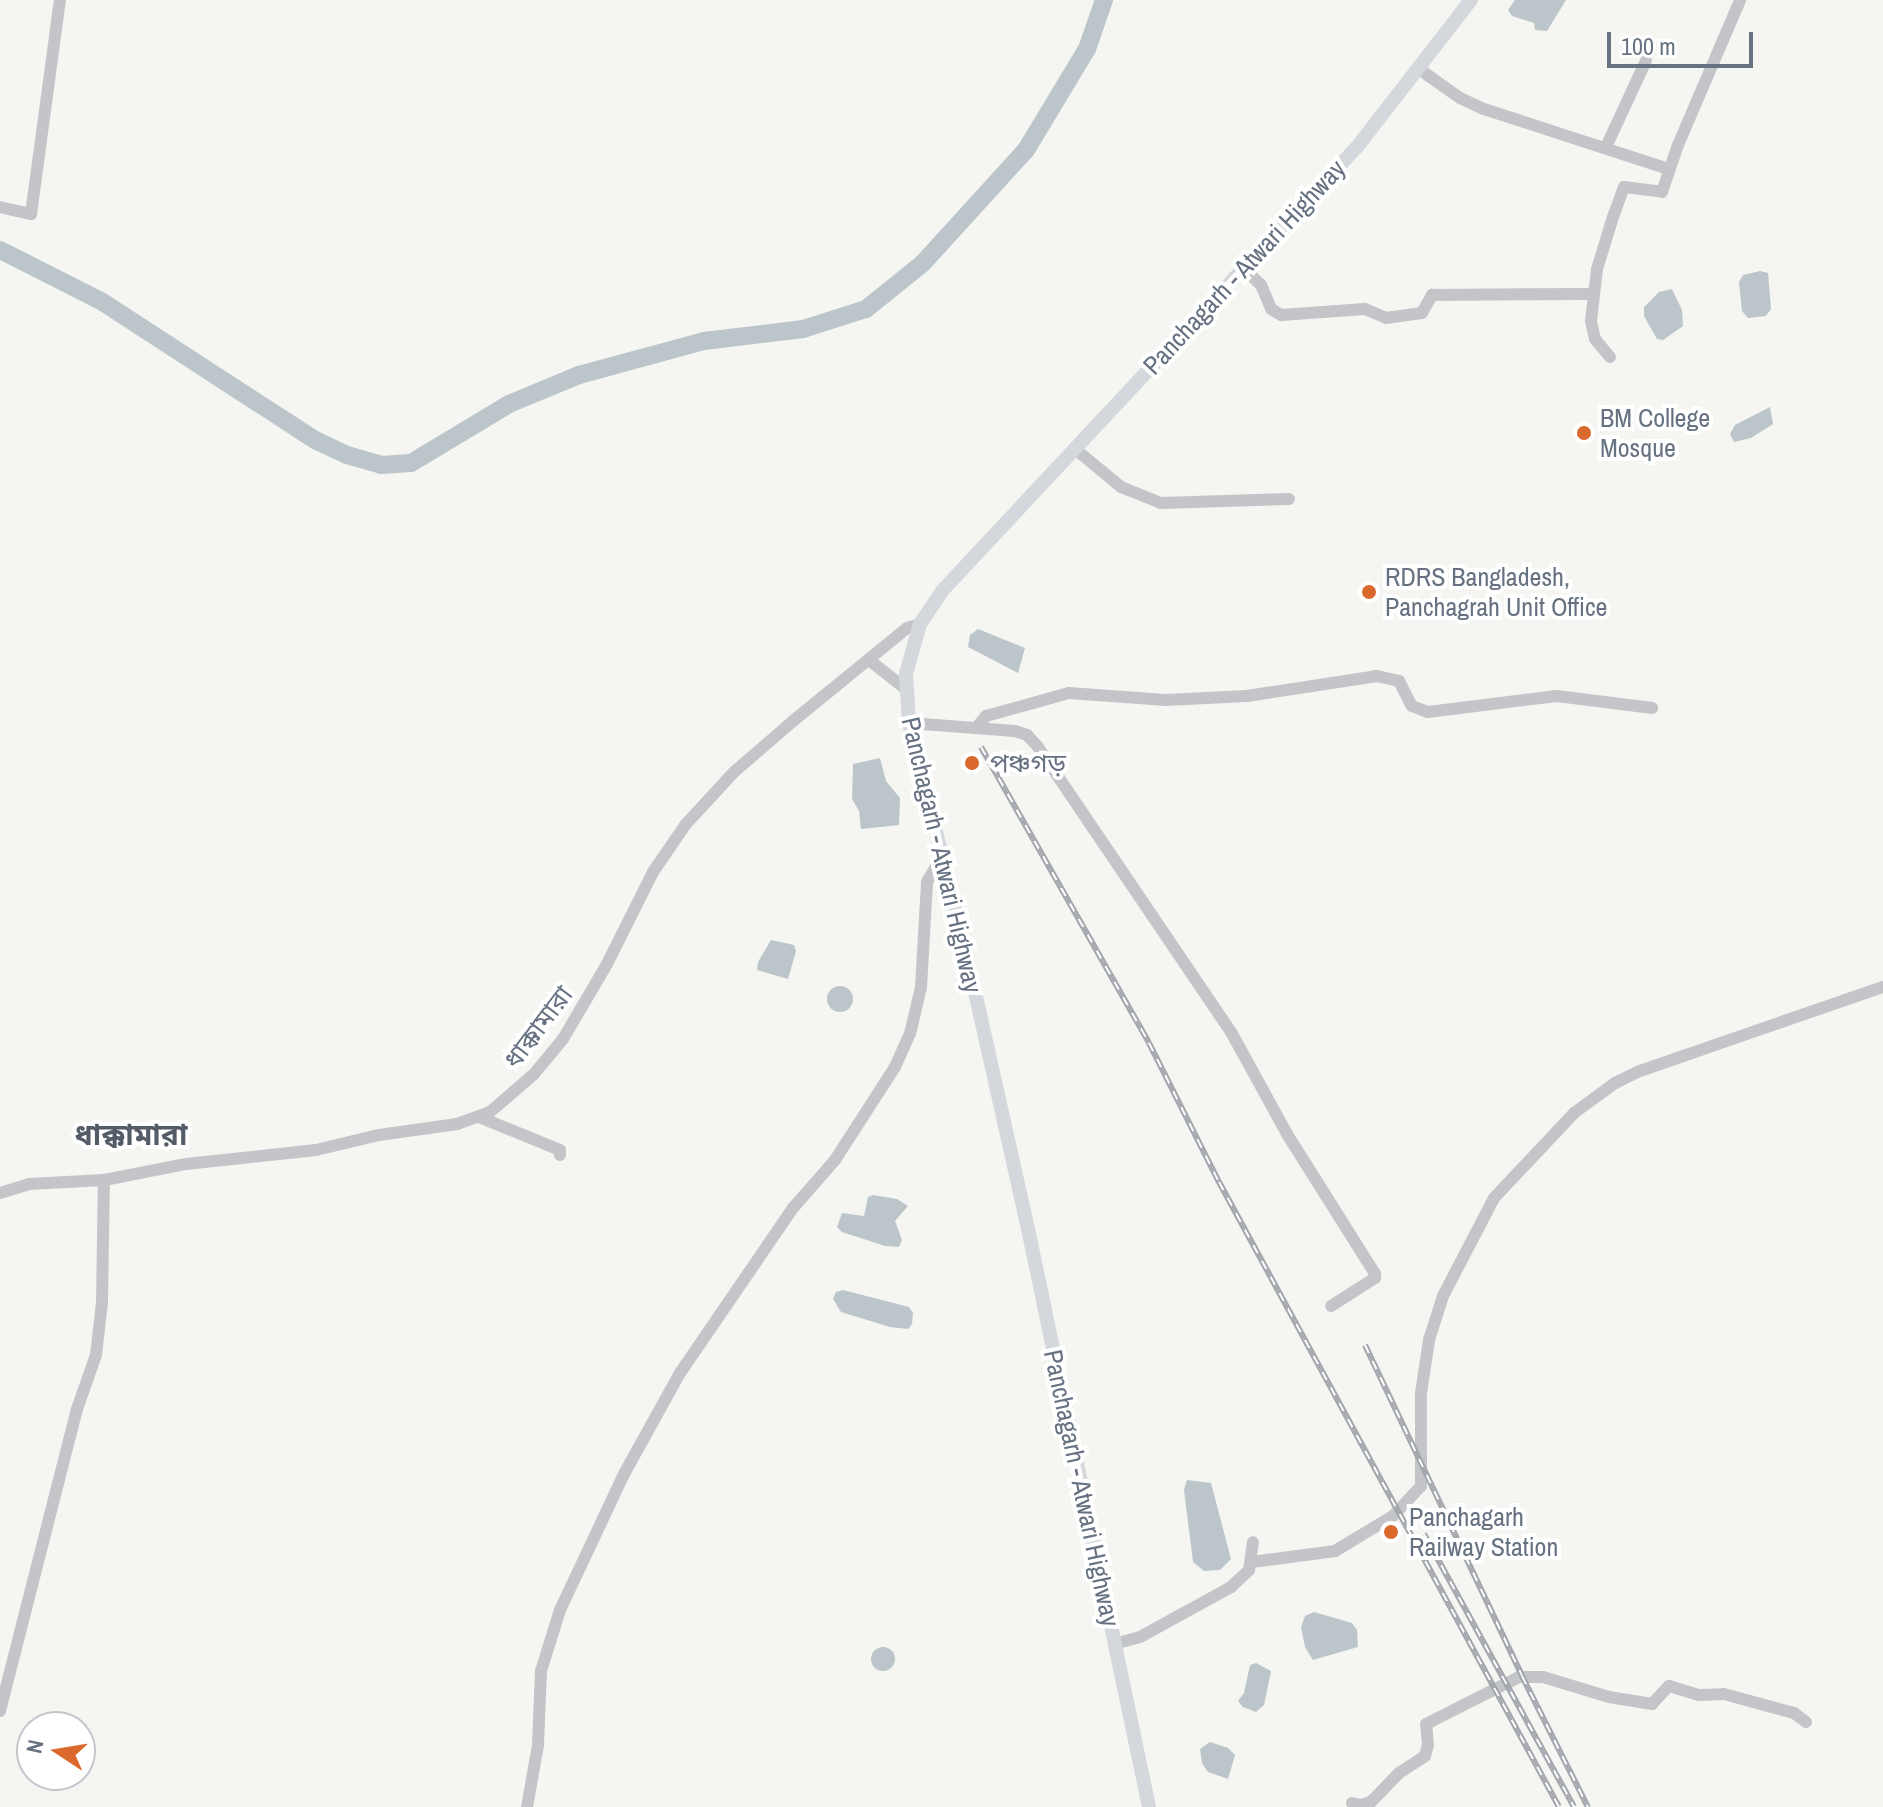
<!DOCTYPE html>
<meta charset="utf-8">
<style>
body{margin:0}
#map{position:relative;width:1883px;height:1807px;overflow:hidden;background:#f5f5f2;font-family:"Archivo Narrow","Noto Sans Bengali",sans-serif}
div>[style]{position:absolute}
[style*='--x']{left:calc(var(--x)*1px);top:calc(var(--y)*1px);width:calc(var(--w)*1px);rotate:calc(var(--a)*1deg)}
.water>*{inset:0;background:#bcc5ca}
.round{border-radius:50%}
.river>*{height:18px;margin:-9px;padding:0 9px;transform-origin:9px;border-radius:9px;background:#bcc5ca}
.minor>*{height:12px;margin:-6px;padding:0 6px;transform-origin:6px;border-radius:6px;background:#c3c5c9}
.major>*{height:14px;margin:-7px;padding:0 7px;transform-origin:7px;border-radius:7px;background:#d4d8dc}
.rail>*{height:6px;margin-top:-3px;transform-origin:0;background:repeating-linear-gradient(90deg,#fff 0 9px,#a2a6ac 0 18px);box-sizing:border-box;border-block:2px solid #a2a6ac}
.dots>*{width:22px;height:22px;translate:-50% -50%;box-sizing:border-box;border:4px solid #fff;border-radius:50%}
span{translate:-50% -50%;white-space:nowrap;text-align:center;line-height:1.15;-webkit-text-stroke:8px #fff;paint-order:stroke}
.street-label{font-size:26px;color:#667281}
.poi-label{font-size:26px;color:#667281}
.left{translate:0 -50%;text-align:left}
.quarter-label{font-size:30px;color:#535c67;font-weight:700}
.north{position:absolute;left:16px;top:1711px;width:80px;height:80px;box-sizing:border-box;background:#fff;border:2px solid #c2c7cd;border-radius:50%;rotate:282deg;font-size:22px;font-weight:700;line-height:32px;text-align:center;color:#667281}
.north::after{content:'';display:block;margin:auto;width:28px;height:36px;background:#db682c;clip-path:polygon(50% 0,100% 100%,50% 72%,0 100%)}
.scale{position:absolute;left:1607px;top:32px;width:146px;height:36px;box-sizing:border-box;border:4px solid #667281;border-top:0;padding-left:10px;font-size:24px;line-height:28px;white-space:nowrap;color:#667281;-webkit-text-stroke:6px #fff;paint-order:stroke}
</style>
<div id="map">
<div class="water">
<i style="clip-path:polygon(1515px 0,1566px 0,1547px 31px,1535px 30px,1534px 23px,1512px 16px,1508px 10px)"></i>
<i style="clip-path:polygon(1760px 271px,1768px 273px,1771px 309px,1766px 316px,1748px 318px,1742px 311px,1739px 282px,1743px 275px)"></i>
<i style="clip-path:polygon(1672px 289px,1682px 310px,1683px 326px,1663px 340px,1657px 339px,1644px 316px,1644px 307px,1659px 292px)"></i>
<i style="clip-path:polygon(1770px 407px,1773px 424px,1751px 438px,1734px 442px,1730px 434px,1735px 425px)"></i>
<i style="clip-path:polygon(978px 629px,1025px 648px,1018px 673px,968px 647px,970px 635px)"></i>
<i style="clip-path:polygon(880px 758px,886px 781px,900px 798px,899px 825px,861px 829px,859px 811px,852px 799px,853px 764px)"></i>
<i style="clip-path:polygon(771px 940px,794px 945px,796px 951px,788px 979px,757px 970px,758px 962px)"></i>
<i class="round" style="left:827px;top:986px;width:26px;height:26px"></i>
<i style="clip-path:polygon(873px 1195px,897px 1199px,908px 1206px,895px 1221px,902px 1240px,899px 1247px,885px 1246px,842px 1232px,837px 1227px,842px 1213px,864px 1216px,868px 1197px)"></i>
<i style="clip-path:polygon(843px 1290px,909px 1307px,913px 1313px,912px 1324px,908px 1329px,890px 1327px,841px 1312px,833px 1299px,836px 1292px)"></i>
<i style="clip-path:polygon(1187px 1480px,1211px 1483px,1231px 1559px,1220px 1570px,1204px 1571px,1193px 1562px,1184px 1490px)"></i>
<i style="clip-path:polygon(1314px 1612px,1352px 1623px,1357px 1630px,1358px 1647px,1313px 1660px,1305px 1647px,1301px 1627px,1305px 1616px)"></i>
<i class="round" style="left:871px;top:1647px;width:24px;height:24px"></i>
<i style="clip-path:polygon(1256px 1663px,1271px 1671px,1264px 1705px,1256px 1712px,1243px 1707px,1238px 1701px,1244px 1693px,1250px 1665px)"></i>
<i style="clip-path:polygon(1210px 1742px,1228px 1748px,1235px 1755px,1228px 1779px,1208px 1772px,1202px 1763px,1200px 1749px)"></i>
</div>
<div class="river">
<i style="--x:0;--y:250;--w:113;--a:26.8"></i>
<i style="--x:101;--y:301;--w:255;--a:33"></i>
<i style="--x:315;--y:440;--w:35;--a:25"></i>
<i style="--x:347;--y:455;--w:35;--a:16"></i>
<i style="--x:381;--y:465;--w:30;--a:-4"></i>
<i style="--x:411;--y:463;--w:114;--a:-31"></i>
<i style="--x:509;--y:404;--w:76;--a:-22.5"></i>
<i style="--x:579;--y:375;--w:130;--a:-15.2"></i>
<i style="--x:704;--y:341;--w:100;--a:-6.9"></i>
<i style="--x:803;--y:329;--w:66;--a:-17.6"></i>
<i style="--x:866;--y:309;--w:73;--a:-38.9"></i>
<i style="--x:923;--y:263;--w:153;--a:-47.7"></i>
<i style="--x:1026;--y:150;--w:118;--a:-58.9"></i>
<i style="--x:1087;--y:49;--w:52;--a:-70.9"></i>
</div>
<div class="minor">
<i style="--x:1419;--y:69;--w:50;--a:35.3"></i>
<i style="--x:1460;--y:98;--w:26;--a:25"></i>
<i style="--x:1484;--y:109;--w:194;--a:18"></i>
<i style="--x:1606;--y:147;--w:95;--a:-65.1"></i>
<i style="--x:0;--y:207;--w:32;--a:13"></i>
<i style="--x:31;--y:214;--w:216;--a:-82.3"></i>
<i style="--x:1243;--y:268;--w:25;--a:43"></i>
<i style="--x:1261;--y:285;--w:26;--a:67"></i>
<i style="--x:1271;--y:309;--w:12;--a:31"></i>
<i style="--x:1281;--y:315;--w:84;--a:-4.1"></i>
<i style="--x:1365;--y:309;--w:23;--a:23"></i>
<i style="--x:1386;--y:318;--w:36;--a:-8"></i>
<i style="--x:1422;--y:313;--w:21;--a:-61"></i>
<i style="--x:1432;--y:295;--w:161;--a:-0.4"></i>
<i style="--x:1610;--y:357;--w:23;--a:-130"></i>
<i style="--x:1595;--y:339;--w:18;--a:-103"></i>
<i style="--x:1591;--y:321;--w:52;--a:-83.4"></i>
<i style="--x:1597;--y:269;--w:54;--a:-72.9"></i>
<i style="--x:1613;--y:217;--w:32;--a:-70"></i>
<i style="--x:1624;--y:187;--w:38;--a:7"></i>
<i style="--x:1662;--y:192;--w:50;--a:-71.2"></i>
<i style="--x:1678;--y:145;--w:158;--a:-66.8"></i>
<i style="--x:1074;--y:448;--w:61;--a:39.7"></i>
<i style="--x:1121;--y:487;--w:43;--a:21.8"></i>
<i style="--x:1161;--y:503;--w:128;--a:-1.8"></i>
<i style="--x:869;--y:660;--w:47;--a:38.1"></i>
<i style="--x:909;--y:723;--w:106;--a:4.3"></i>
<i style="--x:1015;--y:731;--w:13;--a:18"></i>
<i style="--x:1027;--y:735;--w:16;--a:47"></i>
<i style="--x:1038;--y:747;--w:344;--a:55.9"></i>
<i style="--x:1231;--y:1032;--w:116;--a:61.2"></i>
<i style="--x:1287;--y:1134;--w:165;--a:57.8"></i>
<i style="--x:1375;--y:1274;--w:4;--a:90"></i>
<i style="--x:1375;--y:1278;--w:52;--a:147.5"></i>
<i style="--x:976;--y:728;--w:16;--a:-50"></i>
<i style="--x:986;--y:716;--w:86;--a:-15.5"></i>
<i style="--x:1069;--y:693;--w:97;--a:4.1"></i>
<i style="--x:1166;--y:700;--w:41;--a:-2.8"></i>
<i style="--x:1207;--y:698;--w:40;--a:-2.9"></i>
<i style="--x:1247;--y:696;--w:132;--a:-8.7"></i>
<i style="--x:1377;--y:676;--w:23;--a:13"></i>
<i style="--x:1399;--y:681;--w:28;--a:63"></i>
<i style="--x:1412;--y:706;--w:17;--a:21"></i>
<i style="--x:1428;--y:712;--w:130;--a:-7.1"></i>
<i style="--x:1557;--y:696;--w:96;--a:7.2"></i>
<i style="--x:479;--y:1117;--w:87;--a:22.2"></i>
<i style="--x:560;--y:1150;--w:5;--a:90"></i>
<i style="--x:0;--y:1193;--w:30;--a:-17"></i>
<i style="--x:29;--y:1184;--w:75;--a:-3.1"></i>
<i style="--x:104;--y:1180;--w:84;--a:-11"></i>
<i style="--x:186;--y:1164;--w:131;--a:-6.1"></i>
<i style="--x:316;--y:1150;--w:65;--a:-13.4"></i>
<i style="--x:379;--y:1135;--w:79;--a:-8"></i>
<i style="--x:457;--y:1124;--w:35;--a:-20"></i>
<i style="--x:490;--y:1112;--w:58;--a:-40.8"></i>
<i style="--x:534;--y:1074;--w:45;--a:-50.4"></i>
<i style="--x:563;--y:1039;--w:87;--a:-59.6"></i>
<i style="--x:607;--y:964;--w:103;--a:-63.4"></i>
<i style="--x:653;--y:872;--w:58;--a:-55.5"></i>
<i style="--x:686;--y:824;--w:71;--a:-47.3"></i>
<i style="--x:734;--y:772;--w:78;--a:-40.8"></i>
<i style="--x:793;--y:721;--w:147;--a:-39.2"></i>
<i style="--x:907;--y:628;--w:14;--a:-17"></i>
<i style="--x:1252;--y:1562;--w:84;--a:-7.5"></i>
<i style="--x:1335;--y:1551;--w:68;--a:-31.1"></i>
<i style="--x:1393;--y:1516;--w:41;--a:-47"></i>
<i style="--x:1421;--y:1486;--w:93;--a:-90"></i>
<i style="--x:1421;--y:1393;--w:54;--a:-81.4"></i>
<i style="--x:1429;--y:1340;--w:46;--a:-72.3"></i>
<i style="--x:1443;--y:1296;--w:110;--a:-62.5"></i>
<i style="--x:1494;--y:1198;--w:117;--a:-46.7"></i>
<i style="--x:1574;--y:1113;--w:51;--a:-36.2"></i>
<i style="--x:1615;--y:1083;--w:28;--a:-26"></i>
<i style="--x:1640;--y:1071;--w:257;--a:-19.1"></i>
<i style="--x:1114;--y:1644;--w:27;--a:-15"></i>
<i style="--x:1140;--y:1637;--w:104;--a:-28.8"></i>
<i style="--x:1231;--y:1587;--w:25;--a:-43"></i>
<i style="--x:1249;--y:1570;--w:28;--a:-82"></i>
<i style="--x:0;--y:1711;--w:312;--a:-75.7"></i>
<i style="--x:77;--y:1409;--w:57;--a:-70.6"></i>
<i style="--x:96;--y:1355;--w:53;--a:-83.5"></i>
<i style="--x:102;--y:1302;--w:122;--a:-89.1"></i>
<i style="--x:1352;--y:1803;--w:9;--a:13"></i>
<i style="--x:1361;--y:1805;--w:10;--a:-17"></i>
<i style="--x:1371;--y:1802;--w:40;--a:-46"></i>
<i style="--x:1399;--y:1773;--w:31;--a:-33"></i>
<i style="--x:1425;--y:1756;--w:11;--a:-75"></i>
<i style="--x:1428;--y:1745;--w:21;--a:-95"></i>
<i style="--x:1426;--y:1724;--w:104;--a:-26.8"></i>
<i style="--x:1519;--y:1677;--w:24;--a:0"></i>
<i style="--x:1543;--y:1677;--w:69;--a:16.9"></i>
<i style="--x:1609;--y:1697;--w:44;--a:9.2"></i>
<i style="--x:1652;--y:1704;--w:25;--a:-47"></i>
<i style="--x:1669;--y:1686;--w:31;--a:17"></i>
<i style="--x:1699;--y:1695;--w:25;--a:-2"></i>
<i style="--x:1724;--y:1694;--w:73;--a:15.2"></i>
<i style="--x:1794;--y:1713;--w:15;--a:37"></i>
<i style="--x:527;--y:1807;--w:63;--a:-79.9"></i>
<i style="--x:538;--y:1745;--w:74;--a:-87.7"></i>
<i style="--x:541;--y:1671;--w:64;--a:-72.7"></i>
<i style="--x:560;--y:1610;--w:150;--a:-64.8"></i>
<i style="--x:624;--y:1474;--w:115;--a:-61"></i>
<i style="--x:680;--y:1373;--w:200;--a:-55.6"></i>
<i style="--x:793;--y:1208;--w:64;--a:-48.8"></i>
<i style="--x:835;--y:1160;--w:111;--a:-57.2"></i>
<i style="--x:895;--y:1067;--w:36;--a:-66"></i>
<i style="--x:910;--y:1034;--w:48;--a:-76.8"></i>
<i style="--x:921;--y:987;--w:105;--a:-86.7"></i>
<i style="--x:927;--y:882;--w:30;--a:-60"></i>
</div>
<div class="major">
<i style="--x:1149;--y:1807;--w:591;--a:-101.82"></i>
<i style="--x:1028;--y:1229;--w:276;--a:-102.6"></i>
<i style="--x:968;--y:960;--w:244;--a:-104"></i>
<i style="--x:909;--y:723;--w:49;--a:-93.5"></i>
<i style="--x:906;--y:674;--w:52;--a:-74.4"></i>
<i style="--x:920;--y:624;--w:40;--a:-56"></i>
<i style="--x:942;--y:591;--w:608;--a:-46.93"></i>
<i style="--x:1357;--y:147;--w:186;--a:-52.2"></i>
</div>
<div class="rail">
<i style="--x:981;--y:747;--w:340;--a:60.4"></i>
<i style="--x:1149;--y:1043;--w:156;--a:63.3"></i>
<i style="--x:1219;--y:1182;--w:711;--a:61.45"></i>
<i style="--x:1365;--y:1345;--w:366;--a:64.6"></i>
<i style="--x:1522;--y:1676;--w:147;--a:63.3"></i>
<i style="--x:1424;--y:1534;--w:311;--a:61.2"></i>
</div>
<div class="dots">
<i style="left:1584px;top:433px;background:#db682c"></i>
<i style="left:1369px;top:592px;background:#db682c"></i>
<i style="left:972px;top:763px;background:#db682c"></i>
<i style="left:1391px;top:1532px;background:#db682c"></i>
</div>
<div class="street-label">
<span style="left:1244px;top:267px;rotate:-47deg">Panchagarh - Atwari Highway</span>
<span style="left:942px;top:855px;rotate:77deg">Panchagarh - Atwari Highway</span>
<span style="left:538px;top:1027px;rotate:-53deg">ধাক্কামারা</span>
<span style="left:1082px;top:1488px;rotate:78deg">Panchagarh - Atwari Highway</span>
</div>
<div class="poi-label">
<span class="left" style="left:1600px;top:433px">BM College<br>Mosque</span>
<span class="left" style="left:1385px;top:592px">RDRS Bangladesh,<br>Panchagrah Unit Office</span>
<span class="left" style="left:990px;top:763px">পঞ্চগড়</span>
<span class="left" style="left:1409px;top:1532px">Panchagarh<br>Railway Station</span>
</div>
<div class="quarter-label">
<span style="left:131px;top:1134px">ধাক্কামারা</span>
</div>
<div class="north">N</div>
<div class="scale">100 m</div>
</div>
